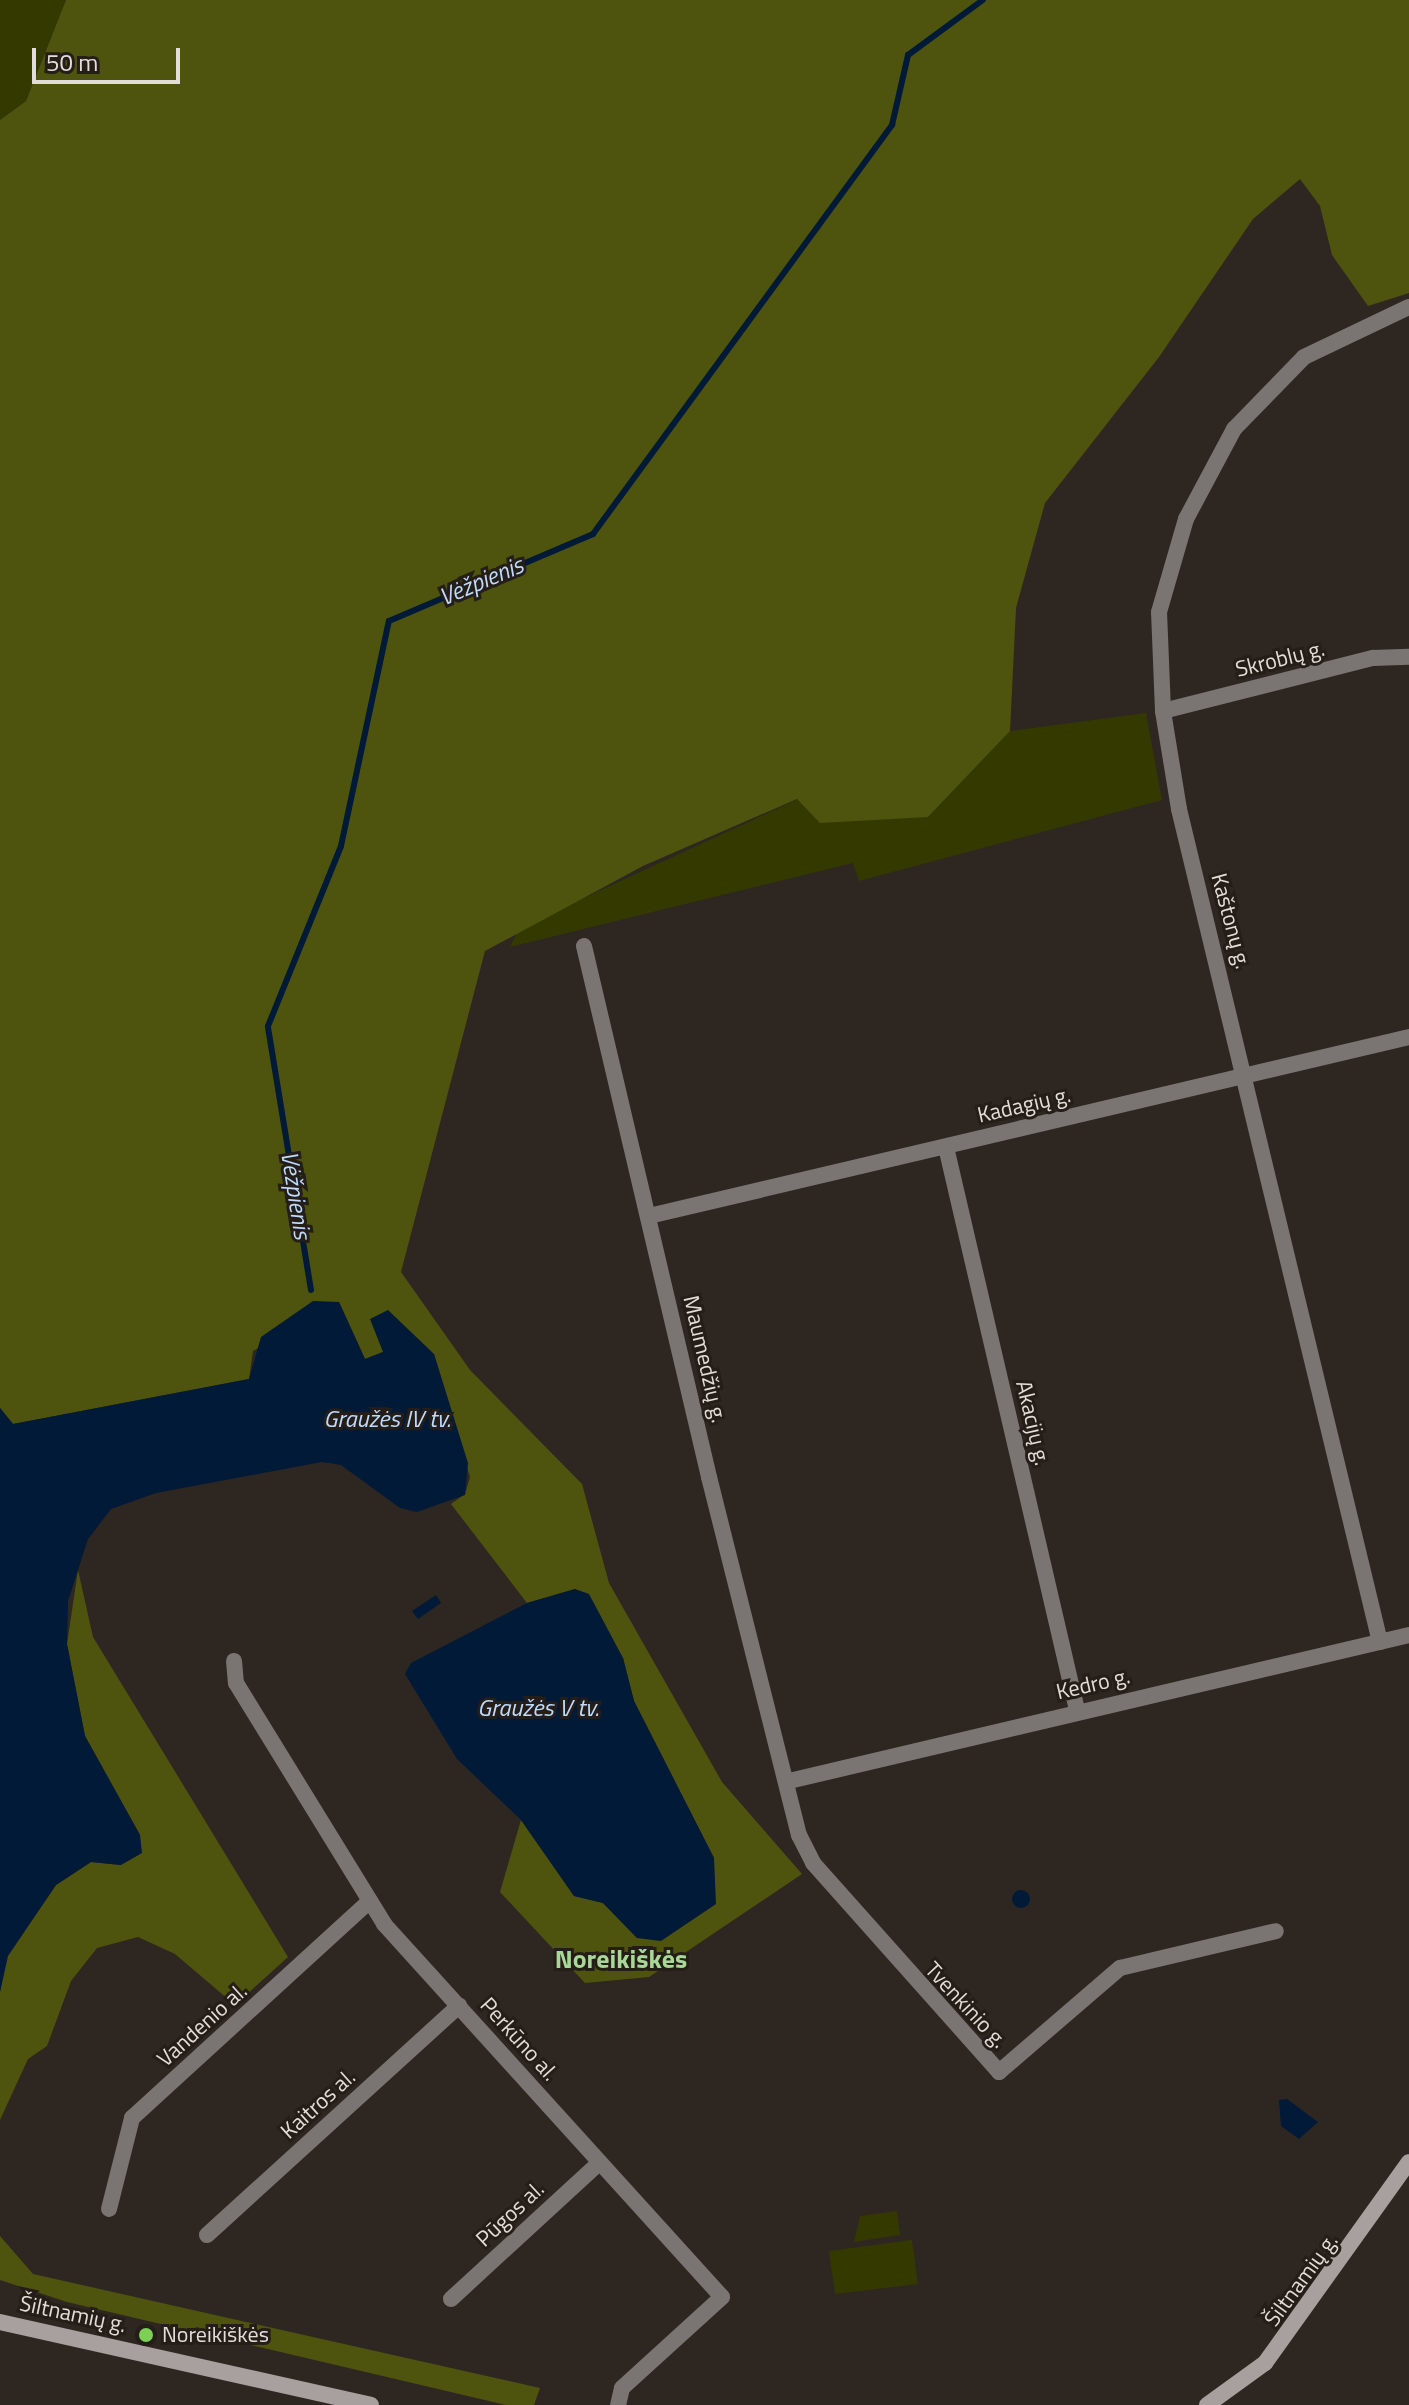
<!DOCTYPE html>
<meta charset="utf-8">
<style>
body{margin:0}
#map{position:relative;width:1409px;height:2405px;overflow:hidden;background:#2e2721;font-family:"Titillium Web",sans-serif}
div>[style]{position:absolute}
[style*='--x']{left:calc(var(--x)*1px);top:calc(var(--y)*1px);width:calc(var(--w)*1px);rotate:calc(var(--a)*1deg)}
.green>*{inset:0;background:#343900}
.forest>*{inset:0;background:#4e540e}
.water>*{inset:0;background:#001a37}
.round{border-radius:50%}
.stream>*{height:6px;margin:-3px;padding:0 3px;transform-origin:3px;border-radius:3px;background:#001a37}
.street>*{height:16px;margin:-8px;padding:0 8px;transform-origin:8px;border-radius:8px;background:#7a7573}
.secondary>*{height:16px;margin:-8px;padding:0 8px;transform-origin:8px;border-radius:8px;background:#a8a09e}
.dots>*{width:22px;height:22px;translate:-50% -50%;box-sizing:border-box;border:4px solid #241d18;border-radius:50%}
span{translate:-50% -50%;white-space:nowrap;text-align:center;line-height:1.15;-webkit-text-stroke:6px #241d18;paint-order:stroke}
.street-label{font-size:22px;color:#e2ddd9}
.poi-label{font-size:22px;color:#e2ddd9}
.left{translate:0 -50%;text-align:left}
.water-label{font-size:24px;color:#bedbfd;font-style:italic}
.quarter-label{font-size:26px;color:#a9d797;font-weight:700}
.scale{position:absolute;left:32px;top:48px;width:148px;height:36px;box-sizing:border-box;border:4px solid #e2ddd9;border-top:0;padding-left:10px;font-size:24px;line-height:28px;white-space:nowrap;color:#e2ddd9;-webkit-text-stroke:6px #241d18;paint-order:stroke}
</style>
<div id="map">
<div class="green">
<i style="clip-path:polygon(0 0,66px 0,26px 101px,0 120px)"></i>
<i style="clip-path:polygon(1146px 713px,1162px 800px,859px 881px,853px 863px,510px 947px,519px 928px,798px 799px,928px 817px,1010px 731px)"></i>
<i style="clip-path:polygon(897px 2211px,900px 2235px,854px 2242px,860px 2216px)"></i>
<i style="clip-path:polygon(912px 2240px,918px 2284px,835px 2294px,829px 2251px)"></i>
</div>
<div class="forest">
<i style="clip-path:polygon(66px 0,1409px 0,1409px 293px,1368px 306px,1332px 255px,1320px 206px,1300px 179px,1253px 219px,1159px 357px,1045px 503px,1016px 608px,1010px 731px,928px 817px,820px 823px,797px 799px,643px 866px,485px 951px,401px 1272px,470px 1370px,582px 1484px,609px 1583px,722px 1782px,802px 1874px,649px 1977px,585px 1983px,500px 1892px,521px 1820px,574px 1896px,603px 1903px,637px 1938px,714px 1858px,634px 1701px,623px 1658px,575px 1589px,527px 1603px,451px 1504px,465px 1494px,470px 1477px,434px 1354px,383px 1352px,365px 1359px,339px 1302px,253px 1351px,249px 1379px,13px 1424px,0 1408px,0 120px,26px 101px)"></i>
<i style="clip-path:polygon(78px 1570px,93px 1637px,288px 1957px,235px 2005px,175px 1954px,138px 1937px,97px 1948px,71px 1981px,47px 2046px,28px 2059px,0 2120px,0 1992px,7px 1956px,56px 1885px,91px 1862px,121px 1865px,140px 1835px,85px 1736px,67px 1644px)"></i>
<i style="clip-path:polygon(0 2236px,33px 2274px,540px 2388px,534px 2405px,506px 2405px,67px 2302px,0 2280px)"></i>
</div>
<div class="water">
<i style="clip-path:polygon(313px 1301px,339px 1302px,365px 1359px,383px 1352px,370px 1319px,388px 1310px,434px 1354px,468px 1463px,465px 1495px,417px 1512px,400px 1508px,341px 1465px,322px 1462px,156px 1493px,111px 1509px,88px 1539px,68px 1601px,67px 1644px,85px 1736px,140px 1835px,142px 1853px,121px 1865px,91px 1862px,56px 1885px,8px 1956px,0 1992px,0 1408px,13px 1424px,249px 1379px,261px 1337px)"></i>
<i style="clip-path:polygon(575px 1589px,589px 1594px,623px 1658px,634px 1701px,714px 1858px,716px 1904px,661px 1941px,637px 1938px,603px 1903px,574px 1896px,521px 1820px,457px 1759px,405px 1674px,411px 1663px,527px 1603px)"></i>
<i style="clip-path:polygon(436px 1595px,441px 1603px,418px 1619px,412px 1611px)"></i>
<i class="round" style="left:1012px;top:1890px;width:18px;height:18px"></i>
<i style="clip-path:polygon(1287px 2099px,1318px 2122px,1299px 2139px,1281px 2126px,1279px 2100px)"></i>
</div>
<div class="stream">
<i style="--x:311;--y:1290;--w:267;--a:-99.3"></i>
<i style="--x:268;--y:1026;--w:194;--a:-67.9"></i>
<i style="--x:341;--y:846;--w:230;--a:-78"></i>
<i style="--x:389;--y:621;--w:222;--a:-23.1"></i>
<i style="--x:593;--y:534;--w:507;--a:-53.83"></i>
<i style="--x:892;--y:125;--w:72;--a:-77.1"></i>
<i style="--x:908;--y:55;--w:93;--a:-36.3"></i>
</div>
<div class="street">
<i style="--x:1163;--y:711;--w:217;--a:-14.2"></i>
<i style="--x:1373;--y:658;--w:36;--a:-2"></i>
<i style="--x:584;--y:946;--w:546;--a:76.75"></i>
<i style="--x:709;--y:1477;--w:369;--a:75.9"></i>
<i style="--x:799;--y:1835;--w:31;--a:63"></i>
<i style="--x:813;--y:1863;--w:280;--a:48.3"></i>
<i style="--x:999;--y:2072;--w:160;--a:-40.7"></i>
<i style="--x:1120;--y:1968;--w:160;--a:-13.3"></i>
<i style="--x:946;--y:1147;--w:578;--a:76.9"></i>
<i style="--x:649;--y:1216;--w:781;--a:-13.25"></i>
<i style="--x:1380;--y:1642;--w:857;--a:-103.57"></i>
<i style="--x:1179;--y:809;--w:99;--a:-99.3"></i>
<i style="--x:1163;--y:711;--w:99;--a:-92.3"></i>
<i style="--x:1159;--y:612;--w:97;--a:-73.8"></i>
<i style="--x:1186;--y:519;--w:102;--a:-61.9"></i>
<i style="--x:1234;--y:429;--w:100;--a:-45.8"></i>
<i style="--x:1304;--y:357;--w:116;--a:-25.5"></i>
<i style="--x:234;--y:1661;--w:22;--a:85"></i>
<i style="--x:236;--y:1683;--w:283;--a:58.4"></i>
<i style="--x:384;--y:1924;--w:503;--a:47.82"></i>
<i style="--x:722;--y:2297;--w:135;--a:137.7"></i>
<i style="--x:622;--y:2388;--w:17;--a:103"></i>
<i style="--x:789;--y:1781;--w:637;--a:-13.25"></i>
<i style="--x:109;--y:2209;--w:94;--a:-75.8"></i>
<i style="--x:132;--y:2118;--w:322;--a:-42.4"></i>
<i style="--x:207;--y:2235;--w:341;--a:-42.3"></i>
<i style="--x:451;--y:2299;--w:202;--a:-42.6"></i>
</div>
<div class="secondary">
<i style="--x:0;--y:2322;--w:380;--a:12.6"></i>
<i style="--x:1207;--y:2405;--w:72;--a:-35.9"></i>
<i style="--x:1265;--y:2363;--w:247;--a:-54.4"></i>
</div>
<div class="dots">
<i style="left:146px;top:2335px;background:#7cd154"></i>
</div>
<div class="street-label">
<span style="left:1280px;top:659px;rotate:-14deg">Skroblų g.</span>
<span style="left:1231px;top:921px;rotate:75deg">Kaštonų g.</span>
<span style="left:1024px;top:1105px;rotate:-13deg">Kadagių g.</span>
<span style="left:705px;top:1359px;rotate:77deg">Maumedžių g.</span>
<span style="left:1033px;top:1423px;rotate:77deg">Akacijų g.</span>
<span style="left:1093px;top:1684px;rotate:-13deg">Kedro g.</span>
<span style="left:966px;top:2005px;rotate:47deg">Tvenkinio g.</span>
<span style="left:202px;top:2025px;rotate:-42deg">Vandenio al.</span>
<span style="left:519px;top:2039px;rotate:48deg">Perkūno al.</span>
<span style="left:318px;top:2104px;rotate:-42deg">Kaitros al.</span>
<span style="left:510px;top:2214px;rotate:-43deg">Pūgos al.</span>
<span style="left:1301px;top:2280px;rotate:-54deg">Šiltnamių g.</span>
<span style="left:73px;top:2314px;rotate:12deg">Šiltnamių g.</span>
</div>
<div class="poi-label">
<span class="left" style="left:162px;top:2335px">Noreikiškės</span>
</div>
<div class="water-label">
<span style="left:481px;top:581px;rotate:-23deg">Vėžpienis</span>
<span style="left:296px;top:1195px;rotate:81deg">Vėžpienis</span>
<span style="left:387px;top:1419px">Graužės IV tv.</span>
<span style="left:538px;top:1708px">Graužės V tv.</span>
</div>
<div class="quarter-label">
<span style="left:621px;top:1959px">Noreikiškės</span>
</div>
<div class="scale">50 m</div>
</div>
